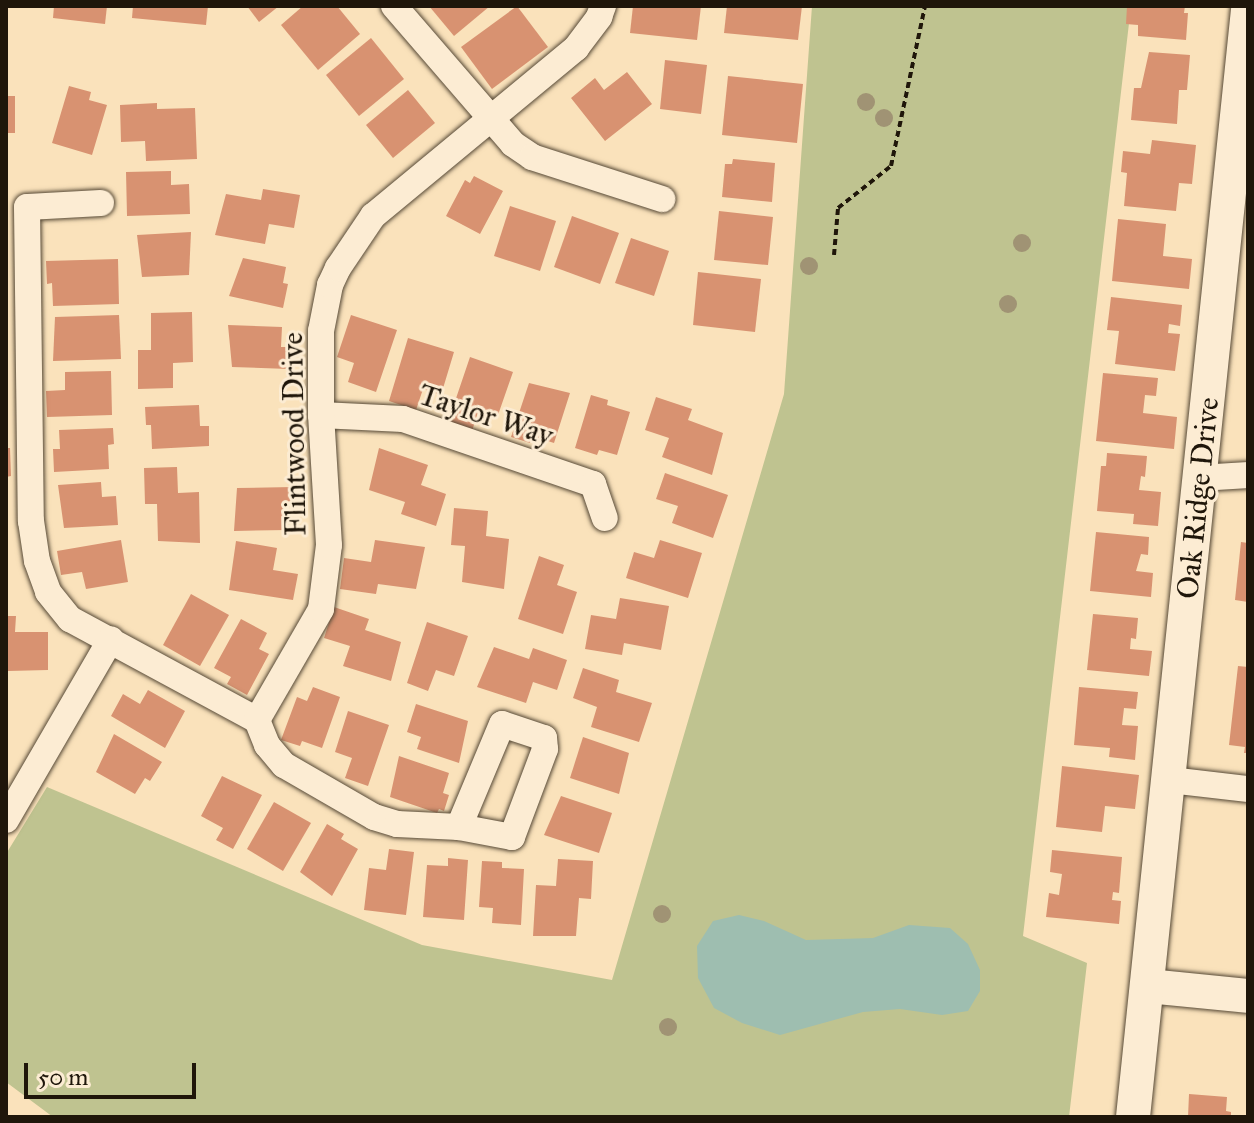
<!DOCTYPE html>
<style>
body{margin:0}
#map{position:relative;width:1254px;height:1123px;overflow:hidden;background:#fae2bb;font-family:"IM FELL Great Primer",serif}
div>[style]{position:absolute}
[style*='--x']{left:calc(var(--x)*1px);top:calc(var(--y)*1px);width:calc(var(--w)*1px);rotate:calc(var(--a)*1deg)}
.green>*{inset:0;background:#bfc390}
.water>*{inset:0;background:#9ebeb0}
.building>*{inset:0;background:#d89271}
.path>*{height:4px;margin-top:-2px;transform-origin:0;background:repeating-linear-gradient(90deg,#1f160a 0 6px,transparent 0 10px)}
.roads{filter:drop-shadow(0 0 2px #564936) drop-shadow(0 0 2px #564936)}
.minor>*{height:26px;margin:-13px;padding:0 13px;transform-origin:13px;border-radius:13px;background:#fcecd3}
.tertiary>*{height:34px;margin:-17px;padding:0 17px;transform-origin:17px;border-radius:17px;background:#fcecd3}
.trees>*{width:18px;height:18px;margin:-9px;border-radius:50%;background:#a09374}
span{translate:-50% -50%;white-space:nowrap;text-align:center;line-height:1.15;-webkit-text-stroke:6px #fcecd3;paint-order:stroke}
.street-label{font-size:30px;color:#1f160a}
.frame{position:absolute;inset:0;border:8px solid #1f160a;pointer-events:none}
.scale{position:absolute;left:24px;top:1063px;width:172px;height:36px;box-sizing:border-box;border:4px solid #1f160a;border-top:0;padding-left:10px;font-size:24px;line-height:28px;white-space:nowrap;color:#1f160a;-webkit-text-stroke:6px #fcecd3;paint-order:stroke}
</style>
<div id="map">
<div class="green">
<i style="clip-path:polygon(812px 6px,1131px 6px,1023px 936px,1087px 963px,1069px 1117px,53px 1117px,6px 1082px,6px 854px,47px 787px,422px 945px,612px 980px,784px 394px)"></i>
</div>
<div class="water">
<i style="clip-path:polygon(739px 915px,764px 921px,806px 940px,873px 938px,909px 925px,950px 928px,968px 944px,980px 970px,980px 991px,968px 1011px,942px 1015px,900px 1009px,863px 1012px,780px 1035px,742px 1023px,714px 1008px,698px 978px,697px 946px,713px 921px)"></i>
</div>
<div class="building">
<i style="clip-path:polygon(54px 6px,107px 6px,105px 24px,53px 18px)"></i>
<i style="clip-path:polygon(133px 6px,208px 6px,206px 25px,132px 18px)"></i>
<i style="clip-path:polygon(247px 6px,279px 6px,259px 22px)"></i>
<i style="clip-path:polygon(303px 6px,337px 6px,360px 34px,318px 70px,281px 25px)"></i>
<i style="clip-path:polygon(429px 6px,490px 6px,454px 36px)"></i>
<i style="clip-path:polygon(517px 6px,548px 47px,492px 89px,461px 47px)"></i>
<i style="clip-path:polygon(633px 6px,701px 6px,697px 40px,630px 33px)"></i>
<i style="clip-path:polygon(727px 6px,802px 6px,798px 40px,724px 33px)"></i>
<i style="clip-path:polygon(1127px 6px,1185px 6px,1184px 13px,1188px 13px,1186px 40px,1138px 36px,1138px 25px,1126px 24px)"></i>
<i style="clip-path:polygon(371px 38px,404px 79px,359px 116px,326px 75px)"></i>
<i style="clip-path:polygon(1149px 52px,1190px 55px,1187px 90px,1179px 90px,1177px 124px,1131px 120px,1134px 88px,1141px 88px)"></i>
<i style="clip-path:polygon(665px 60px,707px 65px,701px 114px,660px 109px)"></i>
<i style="clip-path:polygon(627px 72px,652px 104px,605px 141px,571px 98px,595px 78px,604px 90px)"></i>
<i style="clip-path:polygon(728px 76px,803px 84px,797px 143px,722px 135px)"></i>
<i style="clip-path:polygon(69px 86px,91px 92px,89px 100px,107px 105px,92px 155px,52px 143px)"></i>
<i style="clip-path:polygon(408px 90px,435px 123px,393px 158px,366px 125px)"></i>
<i style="clip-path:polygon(6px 96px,15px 96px,15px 133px,6px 133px)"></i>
<i style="clip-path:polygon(157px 103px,157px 109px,195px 108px,197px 159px,146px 161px,145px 141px,121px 142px,120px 105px)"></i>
<i style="clip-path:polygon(1152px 140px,1196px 145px,1192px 184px,1179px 183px,1176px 211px,1124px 206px,1127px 173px,1121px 172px,1123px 151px,1150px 154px)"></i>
<i style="clip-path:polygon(733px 159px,775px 163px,772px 202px,722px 197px,725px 164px,732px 164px)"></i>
<i style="clip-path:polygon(171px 171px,171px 185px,189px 184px,190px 214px,127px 216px,126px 172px)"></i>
<i style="clip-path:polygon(474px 176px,503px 191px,480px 234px,446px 216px,465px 180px,470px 183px)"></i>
<i style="clip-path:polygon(263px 189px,300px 195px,294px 228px,269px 224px,265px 244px,215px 235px,226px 194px,261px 200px)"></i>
<i style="clip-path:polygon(510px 206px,556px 221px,540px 271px,494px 256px)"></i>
<i style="clip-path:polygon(719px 211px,773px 217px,768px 265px,714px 260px)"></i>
<i style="clip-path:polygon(572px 216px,619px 233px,600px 284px,554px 267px)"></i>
<i style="clip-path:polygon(1118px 219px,1166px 224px,1163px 256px,1192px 259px,1189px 289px,1112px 281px)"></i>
<i style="clip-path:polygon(191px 232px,189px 275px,142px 277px,137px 235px)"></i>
<i style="clip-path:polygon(631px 238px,669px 251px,654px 296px,615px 283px)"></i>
<i style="clip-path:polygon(243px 258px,286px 267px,283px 283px,288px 284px,283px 308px,229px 296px)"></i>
<i style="clip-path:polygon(118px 259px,119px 304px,53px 306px,52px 283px,47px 284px,46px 261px)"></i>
<i style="clip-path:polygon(698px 272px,761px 279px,755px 332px,693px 325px)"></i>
<i style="clip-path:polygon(1111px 297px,1182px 305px,1180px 326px,1169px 324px,1168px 333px,1180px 334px,1175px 371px,1115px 364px,1119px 331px,1107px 330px)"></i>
<i style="clip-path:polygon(192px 312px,193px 362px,173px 363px,173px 388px,138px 389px,138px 350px,151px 350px,151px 313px)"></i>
<i style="clip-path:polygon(119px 315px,121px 359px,53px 361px,55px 317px)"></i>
<i style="clip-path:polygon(351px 315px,397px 330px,376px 392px,348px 382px,354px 363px,337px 357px)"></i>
<i style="clip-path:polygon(228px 325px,282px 327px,281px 347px,289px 347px,289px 369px,232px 367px)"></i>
<i style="clip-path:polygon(408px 338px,454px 352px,441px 395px,423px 389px,416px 410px,389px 401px)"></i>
<i style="clip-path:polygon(470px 357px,513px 372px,498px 415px,479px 409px,472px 431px,448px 422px)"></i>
<i style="clip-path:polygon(111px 371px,112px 415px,47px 417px,46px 391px,65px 390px,65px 372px)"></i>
<i style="clip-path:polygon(1103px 373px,1158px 378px,1156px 396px,1145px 395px,1143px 413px,1177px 417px,1174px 449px,1096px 441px)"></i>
<i style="clip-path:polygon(529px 383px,570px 393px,554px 443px,532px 436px,530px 443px,511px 437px)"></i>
<i style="clip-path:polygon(591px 395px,608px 400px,607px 405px,630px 412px,617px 455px,599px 450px,597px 455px,575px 448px)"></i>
<i style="clip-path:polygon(656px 397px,692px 409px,688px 420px,723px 433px,712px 475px,662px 457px,669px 438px,645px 430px)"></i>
<i style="clip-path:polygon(199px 405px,200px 426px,209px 426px,209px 446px,152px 449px,151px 425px,146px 425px,145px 407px)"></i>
<i style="clip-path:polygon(113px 428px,114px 444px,108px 445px,109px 469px,54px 472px,53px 449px,60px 449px,59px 430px)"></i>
<i style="clip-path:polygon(6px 448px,10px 448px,11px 476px,6px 477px)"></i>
<i style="clip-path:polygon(379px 448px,428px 465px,421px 485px,446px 494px,436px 526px,401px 514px,405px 502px,369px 490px)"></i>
<i style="clip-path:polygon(1107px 453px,1147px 456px,1145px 477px,1141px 476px,1139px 490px,1161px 492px,1158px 526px,1133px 524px,1134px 514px,1097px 511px,1101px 466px,1106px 466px)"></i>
<i style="clip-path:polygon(177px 467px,178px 493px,199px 492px,200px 543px,158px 541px,157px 504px,145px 504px,144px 468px)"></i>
<i style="clip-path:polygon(665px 473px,728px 495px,713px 538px,672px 523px,678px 506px,656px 499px)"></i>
<i style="clip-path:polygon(101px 482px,102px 497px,116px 496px,118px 525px,64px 528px,58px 485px)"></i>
<i style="clip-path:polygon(293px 487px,294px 507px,287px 507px,287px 530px,234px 531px,237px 488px)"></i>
<i style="clip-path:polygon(454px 508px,488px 511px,486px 536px,509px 539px,504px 589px,462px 582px,465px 546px,451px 545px)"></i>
<i style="clip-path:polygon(1096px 532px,1149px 537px,1148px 555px,1141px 554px,1136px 571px,1153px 573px,1151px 597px,1090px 591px)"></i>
<i style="clip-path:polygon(121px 540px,128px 582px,86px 589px,82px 572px,61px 575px,57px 551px)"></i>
<i style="clip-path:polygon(375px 540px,425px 547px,416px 589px,378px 584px,376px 594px,340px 589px,344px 558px,371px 562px)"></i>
<i style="clip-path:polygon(660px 540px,702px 553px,688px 598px,626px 578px,634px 552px,654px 558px)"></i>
<i style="clip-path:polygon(236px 541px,277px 548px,273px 570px,298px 574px,293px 600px,229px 590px)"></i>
<i style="clip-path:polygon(1241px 542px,1248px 543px,1248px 602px,1235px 600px)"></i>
<i style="clip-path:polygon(539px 556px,564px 565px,557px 585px,577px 592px,563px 634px,518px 619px)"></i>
<i style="clip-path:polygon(191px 594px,229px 615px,200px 666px,163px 645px)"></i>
<i style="clip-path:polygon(620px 598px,669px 606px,661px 650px,624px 643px,622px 655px,585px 649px,591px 615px,616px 619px)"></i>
<i style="clip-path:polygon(334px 607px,369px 619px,365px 630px,401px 642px,391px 681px,343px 666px,350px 646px,324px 638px)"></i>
<i style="clip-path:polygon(1093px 614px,1138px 618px,1136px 639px,1131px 638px,1130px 649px,1152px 651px,1149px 676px,1087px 670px)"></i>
<i style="clip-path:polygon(6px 616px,16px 616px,15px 632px,48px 632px,48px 670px,8px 671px)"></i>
<i style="clip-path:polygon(241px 619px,267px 633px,259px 649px,269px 654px,247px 695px,227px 684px,231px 677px,214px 668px)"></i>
<i style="clip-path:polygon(427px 622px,468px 636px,454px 676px,436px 670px,428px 691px,407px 683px)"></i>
<i style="clip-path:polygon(494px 647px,529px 659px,533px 648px,567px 660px,557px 690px,533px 682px,526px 703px,477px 687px)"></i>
<i style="clip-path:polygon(1238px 666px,1248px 667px,1248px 753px,1244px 753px,1245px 747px,1229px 745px)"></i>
<i style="clip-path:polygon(583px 668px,619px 680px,616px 692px,652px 703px,639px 742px,591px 727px,597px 707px,573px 698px)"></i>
<i style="clip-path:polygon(313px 687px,340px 697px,322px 748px,302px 741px,300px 746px,281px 740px,297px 697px,307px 701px)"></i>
<i style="clip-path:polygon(1079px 687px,1138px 692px,1136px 709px,1124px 708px,1122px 725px,1138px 726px,1135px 760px,1109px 757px,1110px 748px,1074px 745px)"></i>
<i style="clip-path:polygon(148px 690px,185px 711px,165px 748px,111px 716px,123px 694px,140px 704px)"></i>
<i style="clip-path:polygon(416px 704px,468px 721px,459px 763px,417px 749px,421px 737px,407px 732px)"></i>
<i style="clip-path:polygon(348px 711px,389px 725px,368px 786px,345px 778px,352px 758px,335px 752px)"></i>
<i style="clip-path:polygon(114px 734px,162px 762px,150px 781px,145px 778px,135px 794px,96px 772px)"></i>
<i style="clip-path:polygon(583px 737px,629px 753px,619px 794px,570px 778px)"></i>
<i style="clip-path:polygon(399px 756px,449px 773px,443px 793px,449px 795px,444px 811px,439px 809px,437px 813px,390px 797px)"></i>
<i style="clip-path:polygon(1062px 766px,1139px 775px,1135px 809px,1105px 806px,1102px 832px,1056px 827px)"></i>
<i style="clip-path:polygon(222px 776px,262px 795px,233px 849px,216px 840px,223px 828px,201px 816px)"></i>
<i style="clip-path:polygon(561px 796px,612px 813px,599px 853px,544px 835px)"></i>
<i style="clip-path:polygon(274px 802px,311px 823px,283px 871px,247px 849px)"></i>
<i style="clip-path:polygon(327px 824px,344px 834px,341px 839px,358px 849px,332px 896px,300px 872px)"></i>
<i style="clip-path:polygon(389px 849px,414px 852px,406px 915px,364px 910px,369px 868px,386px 870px)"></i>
<i style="clip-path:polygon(1052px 850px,1122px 857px,1119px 893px,1113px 892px,1112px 900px,1121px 901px,1119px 924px,1046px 917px,1049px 893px,1059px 895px,1062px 874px,1050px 872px)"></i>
<i style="clip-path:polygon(448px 858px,468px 860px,464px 920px,423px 917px,427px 865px,448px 866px)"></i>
<i style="clip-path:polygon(558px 859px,593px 861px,591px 899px,579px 898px,576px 936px,533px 936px,536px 885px,556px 886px)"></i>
<i style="clip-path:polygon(482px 861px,502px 862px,502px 868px,524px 869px,521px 925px,492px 923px,493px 908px,479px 907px)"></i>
<i style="clip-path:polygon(1189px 1094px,1227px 1097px,1226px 1111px,1231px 1112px,1231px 1117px,1188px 1117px)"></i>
</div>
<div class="path">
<i style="--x:834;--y:255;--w:47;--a:-85.1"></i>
<i style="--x:838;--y:208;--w:68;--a:-38.4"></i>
<i style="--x:891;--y:166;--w:164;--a:-78"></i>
</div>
<div class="roads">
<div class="minor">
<i style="--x:394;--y:6;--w:182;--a:49.2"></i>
<i style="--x:513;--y:144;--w:23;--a:34"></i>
<i style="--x:532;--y:157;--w:137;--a:17.9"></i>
<i style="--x:101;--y:203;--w:74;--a:176.9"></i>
<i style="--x:27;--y:207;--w:314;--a:89.3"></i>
<i style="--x:31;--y:521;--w:40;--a:81.5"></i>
<i style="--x:37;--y:561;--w:33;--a:70"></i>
<i style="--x:48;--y:592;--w:35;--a:51"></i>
<i style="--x:70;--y:619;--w:213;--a:28.4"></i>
<i style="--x:257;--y:720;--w:27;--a:68"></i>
<i style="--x:267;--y:745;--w:26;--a:50"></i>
<i style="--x:284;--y:765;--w:104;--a:30"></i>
<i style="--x:374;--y:817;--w:24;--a:17"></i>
<i style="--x:397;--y:824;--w:62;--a:2.8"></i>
<i style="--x:459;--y:827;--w:54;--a:10.7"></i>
<i style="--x:512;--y:837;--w:94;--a:-69.4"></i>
<i style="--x:545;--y:749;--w:11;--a:-95"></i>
<i style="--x:544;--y:738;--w:44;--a:-161.6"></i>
<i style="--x:502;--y:724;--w:112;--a:112.7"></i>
<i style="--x:321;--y:415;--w:82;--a:2.8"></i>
<i style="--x:403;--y:419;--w:201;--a:18.9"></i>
<i style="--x:593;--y:484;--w:36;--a:71"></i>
<i style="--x:1200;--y:478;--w:48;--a:-3.6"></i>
<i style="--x:257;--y:720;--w:128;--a:-60"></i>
<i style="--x:321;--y:609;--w:64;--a:-82.9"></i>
<i style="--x:329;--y:545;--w:130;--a:-93.5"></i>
<i style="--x:321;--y:415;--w:84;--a:-90"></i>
<i style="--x:321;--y:331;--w:47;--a:-78.9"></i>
<i style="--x:330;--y:285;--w:19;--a:-65"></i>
<i style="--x:338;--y:268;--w:63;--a:-56.1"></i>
<i style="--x:373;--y:216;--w:264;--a:-39.6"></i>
<i style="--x:576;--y:48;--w:39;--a:-53"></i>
<i style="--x:599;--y:17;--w:12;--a:-70"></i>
<i style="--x:1170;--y:780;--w:79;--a:6.6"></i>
<i style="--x:6;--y:820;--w:209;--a:-59.9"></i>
</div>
<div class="tertiary">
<i style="--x:1148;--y:986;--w:100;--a:5.7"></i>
<i style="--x:1133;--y:1117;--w:1113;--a:-84.07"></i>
</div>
</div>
<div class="trees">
<i style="left:866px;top:102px"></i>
<i style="left:884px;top:118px"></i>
<i style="left:1022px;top:243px"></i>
<i style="left:809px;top:266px"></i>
<i style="left:1008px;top:304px"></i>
<i style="left:662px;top:914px"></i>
<i style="left:668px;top:1027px"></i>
</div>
<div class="street-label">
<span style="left:486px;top:415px;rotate:18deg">Taylor Way</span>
<span style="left:294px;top:434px;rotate:-91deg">Flintwood Drive</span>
<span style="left:1198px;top:498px;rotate:-84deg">Oak Ridge Drive</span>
</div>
<div class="frame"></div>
<div class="scale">50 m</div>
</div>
